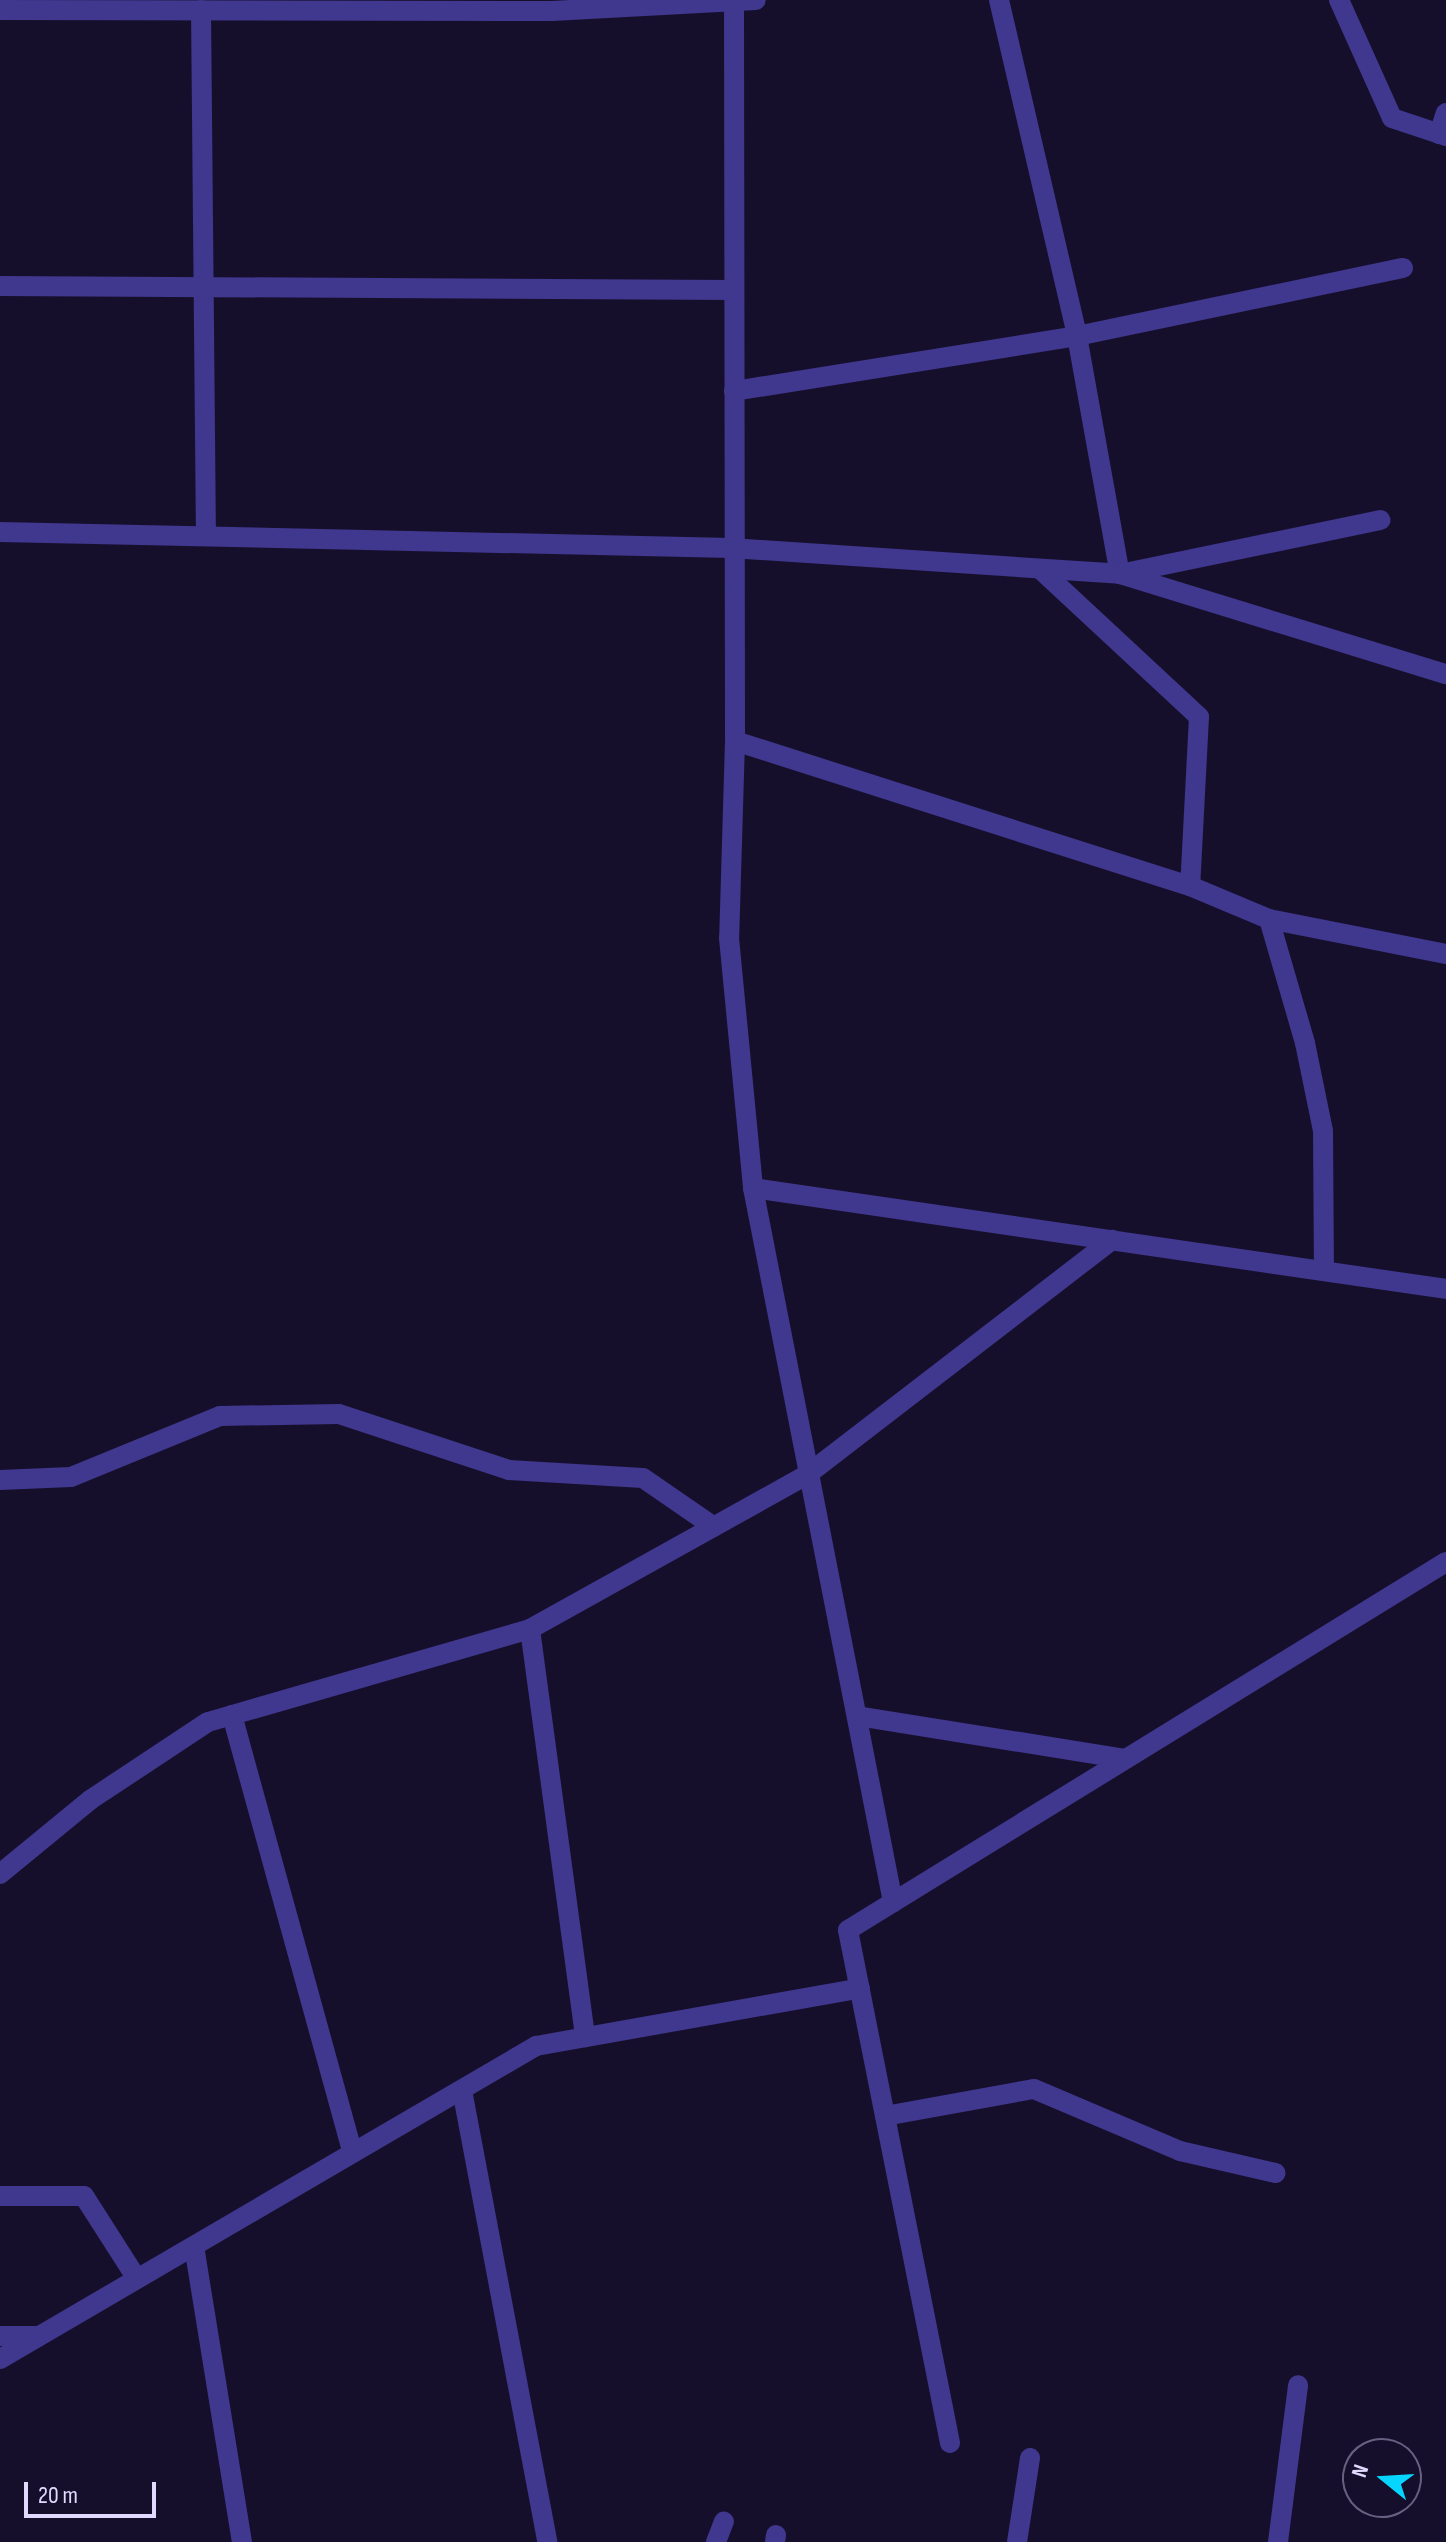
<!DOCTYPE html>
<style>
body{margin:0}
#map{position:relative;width:1446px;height:2542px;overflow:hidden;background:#160f2c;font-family:"Sofia Sans Condensed",sans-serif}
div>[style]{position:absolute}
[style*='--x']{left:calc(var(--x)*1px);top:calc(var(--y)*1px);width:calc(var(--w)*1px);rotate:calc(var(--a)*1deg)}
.street>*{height:20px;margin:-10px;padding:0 10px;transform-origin:10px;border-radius:10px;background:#40378e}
span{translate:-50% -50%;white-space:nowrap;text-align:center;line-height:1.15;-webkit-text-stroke:8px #160f2c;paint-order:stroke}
.north{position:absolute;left:1342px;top:2438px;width:80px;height:80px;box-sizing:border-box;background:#160f2c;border:2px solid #676080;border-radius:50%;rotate:288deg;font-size:22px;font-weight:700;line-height:32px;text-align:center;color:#e1daff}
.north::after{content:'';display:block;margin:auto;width:28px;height:36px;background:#06d6ff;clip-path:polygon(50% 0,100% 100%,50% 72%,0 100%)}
.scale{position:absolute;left:24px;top:2482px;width:132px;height:36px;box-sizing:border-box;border:4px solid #e1daff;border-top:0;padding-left:10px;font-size:24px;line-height:28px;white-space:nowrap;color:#e1daff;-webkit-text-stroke:6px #160f2c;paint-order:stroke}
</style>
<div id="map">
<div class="street">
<i style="--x:999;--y:0;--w:345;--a:76.9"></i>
<i style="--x:1077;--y:336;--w:242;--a:79.8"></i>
<i style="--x:1339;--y:0;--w:129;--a:65.8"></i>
<i style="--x:1392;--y:118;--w:57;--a:18.4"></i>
<i style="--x:734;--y:4;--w:737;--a:89.92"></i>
<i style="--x:735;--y:741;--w:197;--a:91.7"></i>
<i style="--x:729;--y:938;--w:251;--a:84.5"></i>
<i style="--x:753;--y:1188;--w:728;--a:78.91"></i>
<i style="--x:0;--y:10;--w:552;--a:0.1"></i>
<i style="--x:552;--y:11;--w:204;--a:-3.1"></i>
<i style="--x:201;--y:10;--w:526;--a:89.46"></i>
<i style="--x:1439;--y:134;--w:22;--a:-72"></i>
<i style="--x:0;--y:286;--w:733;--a:0.31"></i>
<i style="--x:734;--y:391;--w:347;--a:-9.1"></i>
<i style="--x:1077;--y:336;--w:333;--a:-11.8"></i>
<i style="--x:0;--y:532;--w:731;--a:1.25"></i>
<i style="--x:731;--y:548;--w:390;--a:3.8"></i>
<i style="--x:1120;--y:574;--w:341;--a:17.1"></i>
<i style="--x:1040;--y:569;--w:217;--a:42.9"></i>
<i style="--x:1199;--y:717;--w:169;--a:93"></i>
<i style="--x:1120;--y:574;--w:266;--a:-11.7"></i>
<i style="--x:735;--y:741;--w:478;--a:17.7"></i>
<i style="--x:1190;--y:886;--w:86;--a:22.7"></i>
<i style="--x:1269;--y:919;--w:180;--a:11.2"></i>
<i style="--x:1269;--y:919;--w:129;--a:73.8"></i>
<i style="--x:1305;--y:1043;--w:90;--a:78.4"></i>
<i style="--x:1323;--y:1131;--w:140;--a:89.6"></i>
<i style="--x:753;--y:1188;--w:700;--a:8.29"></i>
<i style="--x:0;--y:1480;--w:71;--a:-2.4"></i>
<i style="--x:71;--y:1477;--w:161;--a:-22.3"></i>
<i style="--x:220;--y:1416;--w:119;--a:-1"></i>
<i style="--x:339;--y:1414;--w:179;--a:18.2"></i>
<i style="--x:509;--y:1470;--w:134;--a:3.4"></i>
<i style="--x:643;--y:1478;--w:86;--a:34.6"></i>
<i style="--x:530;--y:1629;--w:412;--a:82.3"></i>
<i style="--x:232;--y:1715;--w:454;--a:74.6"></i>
<i style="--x:857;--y:1716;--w:271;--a:9.1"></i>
<i style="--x:0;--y:1874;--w:117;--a:-39.4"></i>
<i style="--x:90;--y:1800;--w:141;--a:-33.5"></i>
<i style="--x:208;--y:1722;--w:335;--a:-16.1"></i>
<i style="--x:530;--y:1629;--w:318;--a:-29.1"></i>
<i style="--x:808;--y:1474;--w:384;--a:-37.6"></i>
<i style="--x:462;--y:2090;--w:460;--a:79.3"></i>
<i style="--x:885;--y:2116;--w:151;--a:-10.3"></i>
<i style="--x:1034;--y:2089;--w:159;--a:23"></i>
<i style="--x:1180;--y:2151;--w:98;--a:13"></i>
<i style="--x:0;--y:2196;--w:84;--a:0"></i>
<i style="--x:84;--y:2196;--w:98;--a:57.4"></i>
<i style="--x:194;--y:2246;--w:300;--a:80.8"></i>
<i style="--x:0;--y:2336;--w:36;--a:0"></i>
<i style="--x:0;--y:2359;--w:621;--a:-30.28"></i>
<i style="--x:536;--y:2046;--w:329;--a:-10.1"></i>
<i style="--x:950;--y:2443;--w:523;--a:-101.25"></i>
<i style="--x:848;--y:1930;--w:702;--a:-31.61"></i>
<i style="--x:716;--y:2542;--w:22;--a:-69"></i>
<i style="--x:775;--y:2542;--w:7;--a:-82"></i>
<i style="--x:1017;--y:2542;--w:85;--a:-81.2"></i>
<i style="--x:1278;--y:2542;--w:158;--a:-82.7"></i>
</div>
<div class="north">N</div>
<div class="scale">20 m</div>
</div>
